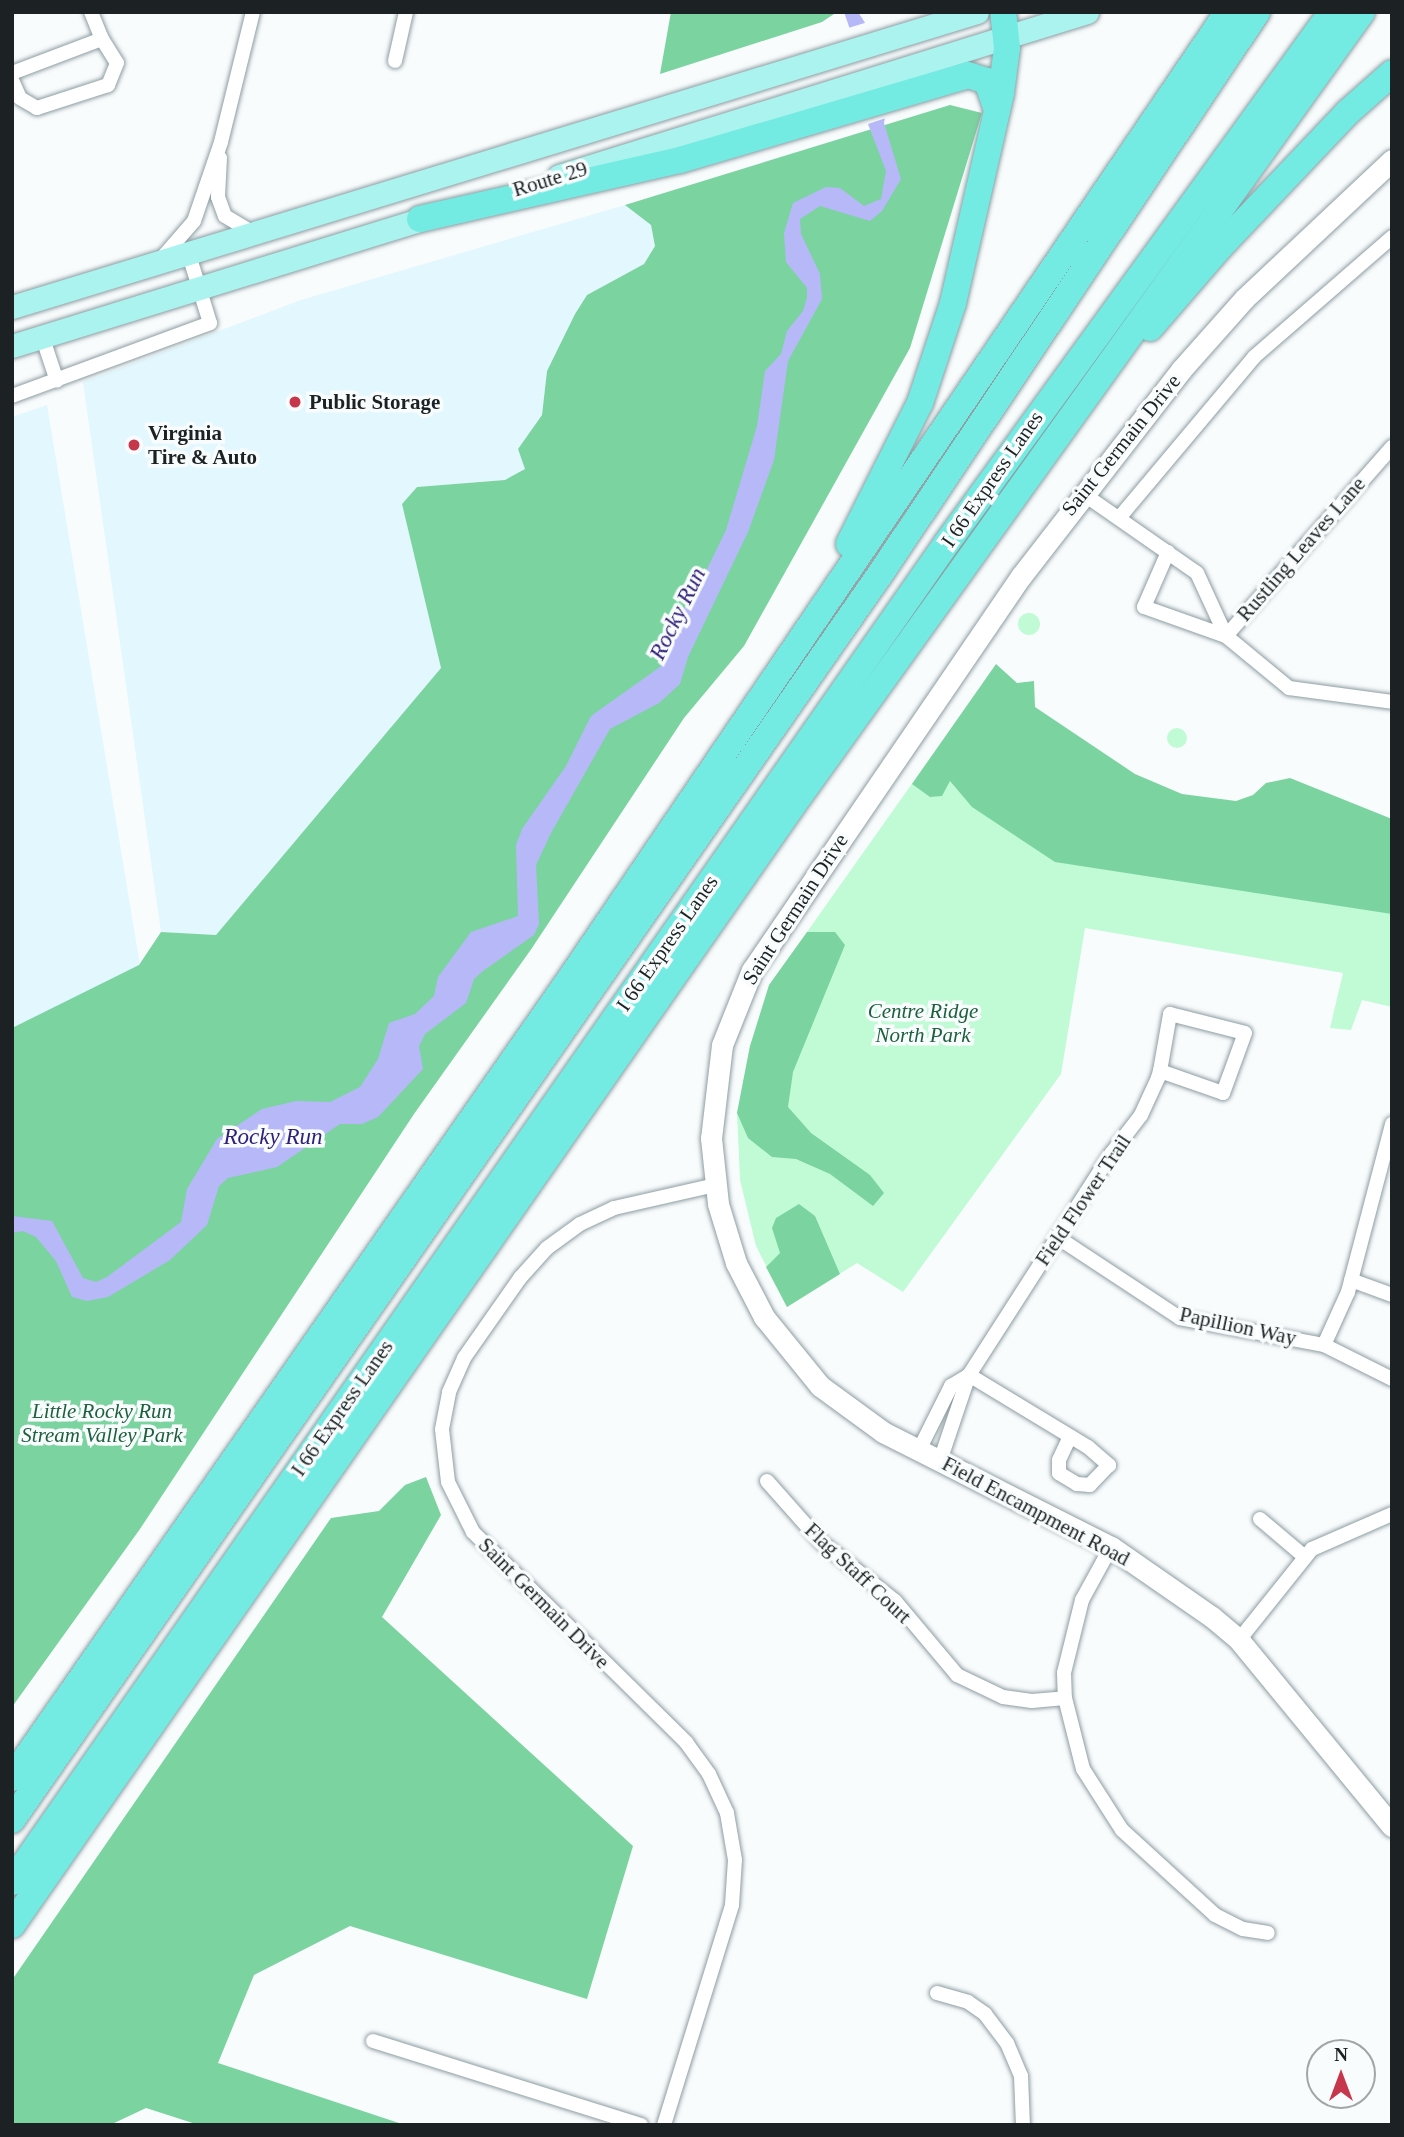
<!DOCTYPE html>
<style>
body{margin:0}
#map{position:relative;width:1404px;height:2137px;overflow:hidden;background:#f9fcfd;font-family:"Times New Roman",serif}
div>[style]{position:absolute}
[style*='--x']{left:calc(var(--x)*1px);top:calc(var(--y)*1px);width:calc(var(--w)*1px);rotate:calc(var(--a)*1deg)}
.built>*{inset:0;background:#e2f7fe}
.green>*{inset:0;background:#c0fbd6}
.round{border-radius:50%}
.forest>*{inset:0;background:#7bd3a0}
.water>*{inset:0;background:#b7b8f8}
.pier>*{inset:0;background:#f9fcfd}
.roads{filter:drop-shadow(0 0 2px #8d9da2) drop-shadow(0 0 2px #8d9da2)}
.street>*{height:14px;margin:-7px;padding:0 7px;transform-origin:7px;border-radius:7px;background:#fff}
.secondary>*{height:21px;margin:-10.5px;padding:0 10.5px;transform-origin:10.5px;border-radius:10.5px;background:#fff}
.primary>*{height:23px;margin:-11.5px;padding:0 11.5px;transform-origin:11.5px;border-radius:11.5px;background:#abf3ee}
.highway>*{height:26px;margin:-13px;padding:0 13px;transform-origin:13px;border-radius:13px;background:#73ebe2}
.dots>*{width:19px;height:19px;translate:-50% -50%;box-sizing:border-box;border:4px solid #f9fcfd;border-radius:50%}
span{translate:-50% -50%;white-space:nowrap;text-align:center;line-height:1.15;-webkit-text-stroke:7px #f9fcfd;paint-order:stroke}
.street-label{font-size:21px;color:#1c2224}
.poi-label{font-size:21px;color:#1c2224;font-weight:700}
.left{translate:0 -50%;text-align:left}
.park-label{font-size:21px;color:#1e5f3e;font-style:italic}
.water-label{font-size:23px;color:#302079;font-style:italic}
.frame{position:absolute;inset:0;border:14px solid #1c2224;pointer-events:none}
.north{position:absolute;left:1306px;top:2039px;width:70px;height:70px;box-sizing:border-box;background:#f9fcfd;border:2px solid #a1a5a6;border-radius:50%;rotate:0deg;font-size:19px;font-weight:700;line-height:28px;text-align:center;color:#1c2224}
.north::after{content:'';display:block;margin:auto;width:24px;height:32px;background:#c7374b;clip-path:polygon(50% 0,100% 100%,50% 72%,0 100%)}
</style>
<div id="map">
<div class="built">
<i style="clip-path:polygon(625px 205px,651px 225px,655px 245px,644px 264px,587px 295px,575px 314px,547px 371px,542px 415px,518px 449px,526px 469px,505px 480px,417px 487px,402px 504px,441px 668px,216px 935px,161px 932px,83px 382px,301px 300px)"></i>
<i style="clip-path:polygon(47px 405px,140px 965px,12px 1028px,12px 417px)"></i>
</div>
<div class="green">
<i class="round" style="left:1018px;top:613px;width:22px;height:22px"></i>
<i style="clip-path:polygon(969px 703px,1114px 782px,1392px 854px,1392px 1007px,1362px 1000px,1351px 1030px,1330px 1028px,1343px 973px,1085px 928px,1061px 1074px,903px 1292px,857px 1263px,787px 1307px,756px 1246px,740px 1180px,737px 1113px,750px 1046px,767px 1002px,813px 932px,807px 932px)"></i>
<i class="round" style="left:1167px;top:728px;width:20px;height:20px"></i>
</div>
<div class="forest">
<i style="clip-path:polygon(671px 12px,837px 12px,822px 22px,660px 74px)"></i>
<i style="clip-path:polygon(950px 105px,982px 113px,910px 348px,744px 646px,684px 718px,532px 948px,414px 1114px,140px 1529px,12px 1707px,12px 1028px,139px 965px,161px 932px,216px 935px,441px 668px,402px 504px,417px 487px,505px 480px,525px 469px,518px 449px,542px 415px,547px 371px,575px 314px,587px 295px,644px 264px,655px 246px,651px 225px,625px 205px)"></i>
<i style="clip-path:polygon(996px 664px,1017px 683px,1034px 681px,1035px 707px,1135px 774px,1182px 794px,1236px 801px,1253px 795px,1266px 783px,1290px 778px,1392px 819px,1392px 914px,1055px 862px,972px 807px,950px 781px,942px 796px,930px 797px,912px 784px)"></i>
<i style="clip-path:polygon(807px 932px,835px 932px,845px 945px,793px 1072px,788px 1107px,811px 1133px,870px 1175px,884px 1193px,873px 1206px,830px 1174px,796px 1159px,772px 1157px,748px 1138px,737px 1113px,750px 1046px,769px 985px)"></i>
<i style="clip-path:polygon(799px 1204px,815px 1216px,840px 1274px,787px 1307px,766px 1267px,780px 1253px,772px 1228px,776px 1218px)"></i>
<i style="clip-path:polygon(426px 1477px,441px 1515px,382px 1617px,633px 1846px,587px 1999px,350px 1926px,254px 1975px,218px 2063px,405px 2125px,199px 2125px,146px 2108px,110px 2125px,12px 2125px,12px 1980px,331px 1518px,379px 1511px,405px 1485px)"></i>
</div>
<div class="water">
<i style="clip-path:polygon(844px 12px,858px 12px,873px 35px,889px 95px,884px 123px,901px 179px,882px 211px,870px 221px,820px 206px,800px 219px,801px 234px,820px 274px,822px 299px,788px 361px,774px 460px,748px 532px,688px 657px,680px 684px,659px 703px,610px 729px,551px 833px,536px 865px,539px 924px,534px 935px,483px 971px,474px 979px,466px 1003px,425px 1034px,419px 1046px,423px 1069px,378px 1117px,362px 1124px,340px 1124px,277px 1167px,228px 1178px,219px 1186px,207px 1225px,170px 1260px,108px 1297px,87px 1301px,72px 1297px,56px 1261px,36px 1237px,23px 1231px,12px 1233px,12px 1216px,52px 1221px,83px 1278px,96px 1282px,107px 1277px,181px 1222px,187px 1189px,217px 1139px,262px 1109px,296px 1101px,330px 1102px,360px 1087px,378px 1059px,389px 1023px,415px 1014px,434px 996px,438px 977px,471px 932px,518px 916px,516px 845px,522px 829px,566px 766px,591px 716px,660px 667px,675px 621px,696px 592px,726px 530px,757px 426px,765px 371px,781px 354px,787px 331px,803px 311px,807px 298px,807px 288px,786px 262px,784px 233px,793px 203px,826px 187px,840px 188px,864px 206px,881px 199px,886px 171px,868px 124px,873px 97px)"></i>
</div>
<div class="pier">
<i style="clip-path:polygon(868px 22px,876px 34px,892px 94px,889px 117px,865px 125px,868px 90px,855px 43px,845px 29px)"></i>
</div>
<div class="roads">
<div class="street">
<i style="--x:91;--y:12;--w:29;--a:68"></i>
<i style="--x:395;--y:61;--w:50;--a:-77.3"></i>
<i style="--x:12;--y:73;--w:96;--a:-20.7"></i>
<i style="--x:102;--y:39;--w:28;--a:58"></i>
<i style="--x:117;--y:63;--w:24;--a:112"></i>
<i style="--x:108;--y:85;--w:75;--a:162.1"></i>
<i style="--x:37;--y:108;--w:20;--a:-150"></i>
<i style="--x:20;--y:98;--w:20;--a:-114"></i>
<i style="--x:220;--y:158;--w:39;--a:93"></i>
<i style="--x:218;--y:197;--w:20;--a:70"></i>
<i style="--x:225;--y:216;--w:31;--a:31"></i>
<i style="--x:161;--y:259;--w:50;--a:-49"></i>
<i style="--x:194;--y:221;--w:83;--a:-71.1"></i>
<i style="--x:221;--y:142;--w:134;--a:-76.2"></i>
<i style="--x:42;--y:336;--w:47;--a:71.6"></i>
<i style="--x:12;--y:396;--w:211;--a:-20.2"></i>
<i style="--x:210;--y:323;--w:74;--a:-107.2"></i>
<i style="--x:1082;--y:493;--w:140;--a:34.8"></i>
<i style="--x:1197;--y:573;--w:69;--a:65.3"></i>
<i style="--x:1226;--y:636;--w:82;--a:39.5"></i>
<i style="--x:1289;--y:688;--w:104;--a:7.7"></i>
<i style="--x:1119;--y:518;--w:210;--a:-50"></i>
<i style="--x:1254;--y:357;--w:183;--a:-41"></i>
<i style="--x:1168;--y:552;--w:60;--a:113.6"></i>
<i style="--x:1144;--y:607;--w:87;--a:19.5"></i>
<i style="--x:1226;--y:636;--w:252;--a:-48.7"></i>
<i style="--x:1057;--y:1237;--w:147;--a:33.4"></i>
<i style="--x:1180;--y:1318;--w:147;--a:10.6"></i>
<i style="--x:1324;--y:1345;--w:76;--a:26.6"></i>
<i style="--x:1351;--y:1280;--w:44;--a:20.1"></i>
<i style="--x:1324;--y:1345;--w:58;--a:-65.6"></i>
<i style="--x:1348;--y:1292;--w:174;--a:-75.3"></i>
<i style="--x:969;--y:1375;--w:139;--a:31.2"></i>
<i style="--x:1088;--y:1447;--w:28;--a:41"></i>
<i style="--x:1109;--y:1465;--w:28;--a:134"></i>
<i style="--x:1090;--y:1485;--w:13;--a:-176"></i>
<i style="--x:1077;--y:1484;--w:21;--a:-149"></i>
<i style="--x:1059;--y:1473;--w:13;--a:-90"></i>
<i style="--x:1059;--y:1460;--w:26;--a:-65"></i>
<i style="--x:919;--y:1450;--w:72;--a:-63.4"></i>
<i style="--x:951;--y:1386;--w:21;--a:-31"></i>
<i style="--x:940;--y:1461;--w:91;--a:-71.4"></i>
<i style="--x:969;--y:1375;--w:263;--a:-57.3"></i>
<i style="--x:1111;--y:1154;--w:49;--a:-52.4"></i>
<i style="--x:1141;--y:1115;--w:41;--a:-65.3"></i>
<i style="--x:1158;--y:1078;--w:7;--a:-74"></i>
<i style="--x:1160;--y:1071;--w:58;--a:-80"></i>
<i style="--x:1170;--y:1014;--w:77;--a:14.2"></i>
<i style="--x:1245;--y:1033;--w:64;--a:110.1"></i>
<i style="--x:1223;--y:1093;--w:67;--a:-160.8"></i>
<i style="--x:767;--y:1481;--w:81;--a:48.5"></i>
<i style="--x:821;--y:1542;--w:95;--a:38.6"></i>
<i style="--x:895;--y:1601;--w:97;--a:50"></i>
<i style="--x:957;--y:1675;--w:51;--a:25.6"></i>
<i style="--x:1003;--y:1697;--w:29;--a:8"></i>
<i style="--x:1032;--y:1701;--w:33;--a:-5"></i>
<i style="--x:1260;--y:1519;--w:59;--a:40.2"></i>
<i style="--x:1111;--y:1547;--w:60;--a:118.7"></i>
<i style="--x:1082;--y:1600;--w:75;--a:103.9"></i>
<i style="--x:1064;--y:1673;--w:25;--a:88"></i>
<i style="--x:1065;--y:1698;--w:73;--a:75.8"></i>
<i style="--x:1083;--y:1769;--w:72;--a:57.4"></i>
<i style="--x:1122;--y:1830;--w:126;--a:42.4"></i>
<i style="--x:1215;--y:1915;--w:31;--a:27"></i>
<i style="--x:1243;--y:1929;--w:25;--a:9"></i>
<i style="--x:1239;--y:1640;--w:117;--a:-51.3"></i>
<i style="--x:1312;--y:1549;--w:87;--a:-23.6"></i>
<i style="--x:937;--y:1993;--w:32;--a:16"></i>
<i style="--x:968;--y:2002;--w:21;--a:35"></i>
<i style="--x:985;--y:2014;--w:36;--a:53"></i>
<i style="--x:1007;--y:2043;--w:36;--a:67"></i>
<i style="--x:1021;--y:2076;--w:49;--a:87.7"></i>
<i style="--x:373;--y:2041;--w:281;--a:17.4"></i>
<i style="--x:664;--y:2125;--w:230;--a:-72.8"></i>
<i style="--x:732;--y:1905;--w:45;--a:-86.2"></i>
<i style="--x:735;--y:1860;--w:48;--a:-99.7"></i>
<i style="--x:727;--y:1813;--w:43;--a:-114.8"></i>
<i style="--x:709;--y:1774;--w:39;--a:-126"></i>
<i style="--x:686;--y:1742;--w:299;--a:-135.4"></i>
<i style="--x:473;--y:1532;--w:56;--a:-116.6"></i>
<i style="--x:448;--y:1482;--w:53;--a:-96.5"></i>
<i style="--x:442;--y:1429;--w:38;--a:-79"></i>
<i style="--x:449;--y:1392;--w:37;--a:-66"></i>
<i style="--x:464;--y:1358;--w:98;--a:-55"></i>
<i style="--x:520;--y:1278;--w:40;--a:-48"></i>
<i style="--x:547;--y:1248;--w:41;--a:-36"></i>
<i style="--x:580;--y:1224;--w:38;--a:-25"></i>
<i style="--x:614;--y:1208;--w:104;--a:-12.8"></i>
</div>
<div class="secondary">
<i style="--x:1392;--y:160;--w:203;--a:136.8"></i>
<i style="--x:1244;--y:299;--w:95;--a:131.6"></i>
<i style="--x:1181;--y:370;--w:261;--a:127.8"></i>
<i style="--x:1021;--y:576;--w:477;--a:124.3"></i>
<i style="--x:752;--y:970;--w:81;--a:111.8"></i>
<i style="--x:722;--y:1045;--w:94;--a:96.7"></i>
<i style="--x:711;--y:1138;--w:66;--a:83.9"></i>
<i style="--x:718;--y:1204;--w:62;--a:73"></i>
<i style="--x:736;--y:1263;--w:61;--a:62.6"></i>
<i style="--x:764;--y:1317;--w:89;--a:50.9"></i>
<i style="--x:820;--y:1386;--w:78;--a:36.1"></i>
<i style="--x:883;--y:1432;--w:255;--a:26.8"></i>
<i style="--x:1111;--y:1547;--w:123;--a:34.7"></i>
<i style="--x:1212;--y:1617;--w:35;--a:40"></i>
<i style="--x:1239;--y:1640;--w:241;--a:50.6"></i>
</div>
<div class="primary">
<i style="--x:559;--y:176;--w:553;--a:-17.26"></i>
<i style="--x:12;--y:307;--w:1009;--a:-17"></i>
<i style="--x:12;--y:346;--w:444;--a:-17.2"></i>
</div>
<div class="highway">
<i style="--x:420;--y:219;--w:267;--a:-12.8"></i>
<i style="--x:680;--y:160;--w:300;--a:-16.4"></i>
<i style="--x:968;--y:75;--w:20;--a:18"></i>
<i style="--x:987;--y:81;--w:31;--a:71"></i>
<i style="--x:1150;--y:328;--w:106;--a:-49.2"></i>
<i style="--x:1219;--y:248;--w:186;--a:-46.5"></i>
<i style="--x:1347;--y:113;--w:60;--a:-41.6"></i>
<i style="--x:849;--y:544;--w:158;--a:-63.3"></i>
<i style="--x:920;--y:403;--w:105;--a:-71.7"></i>
<i style="--x:953;--y:303;--w:215;--a:-77.1"></i>
<i style="--x:1001;--y:93;--w:45;--a:-82.4"></i>
<i style="--x:1007;--y:48;--w:36;--a:-96"></i>
<i style="--x:12;--y:1778;--w:975;--a:-55.07"></i>
<i style="--x:570;--y:979;--w:1170;--a:-55.77"></i>
<i style="--x:12;--y:1820;--w:1516;--a:-55.13"></i>
<i style="--x:879;--y:576;--w:679;--a:-56.17"></i>
<i style="--x:12;--y:1882;--w:1632;--a:-55.08"></i>
<i style="--x:946;--y:544;--w:657;--a:-54.04"></i>
<i style="--x:12;--y:1925;--w:1365;--a:-55.11"></i>
<i style="--x:793;--y:805;--w:976;--a:-54.34"></i>
</div>
</div>
<div class="dots">
<i style="left:295px;top:402px;background:#c7374b"></i>
<i style="left:134px;top:445px;background:#c7374b"></i>
</div>
<div class="street-label">
<span style="left:550px;top:179px;rotate:-17deg">Route 29</span>
<span style="left:1121px;top:445px;rotate:-51deg">Saint Germain Drive</span>
<span style="left:992px;top:479px;rotate:-55deg">I 66 Express Lanes</span>
<span style="left:1301px;top:549px;rotate:-49deg">Rustling Leaves Lane</span>
<span style="left:795px;top:909px;rotate:-57deg">Saint Germain Drive</span>
<span style="left:667px;top:943px;rotate:-55deg">I 66 Express Lanes</span>
<span style="left:1083px;top:1200px;rotate:-56deg">Field Flower Trail</span>
<span style="left:1238px;top:1326px;rotate:12deg">Papillion Way</span>
<span style="left:342px;top:1408px;rotate:-55deg">I 66 Express Lanes</span>
<span style="left:1036px;top:1511px;rotate:28deg">Field Encampment Road</span>
<span style="left:858px;top:1573px;rotate:43deg">Flag Staff Court</span>
<span style="left:544px;top:1603px;rotate:45deg">Saint Germain Drive</span>
</div>
<div class="poi-label">
<span class="left" style="left:309px;top:402px">Public Storage</span>
<span class="left" style="left:148px;top:445px">Virginia<br>Tire &amp; Auto</span>
</div>
<div class="park-label">
<span style="left:923px;top:1023px">Centre Ridge<br>North Park</span>
<span style="left:102px;top:1423px">Little Rocky Run<br>Stream Valley Park</span>
</div>
<div class="water-label">
<span style="left:678px;top:614px;rotate:-64deg">Rocky Run</span>
<span style="left:273px;top:1137px">Rocky Run</span>
</div>
<div class="frame"></div>
<div class="north">N</div>
</div>
